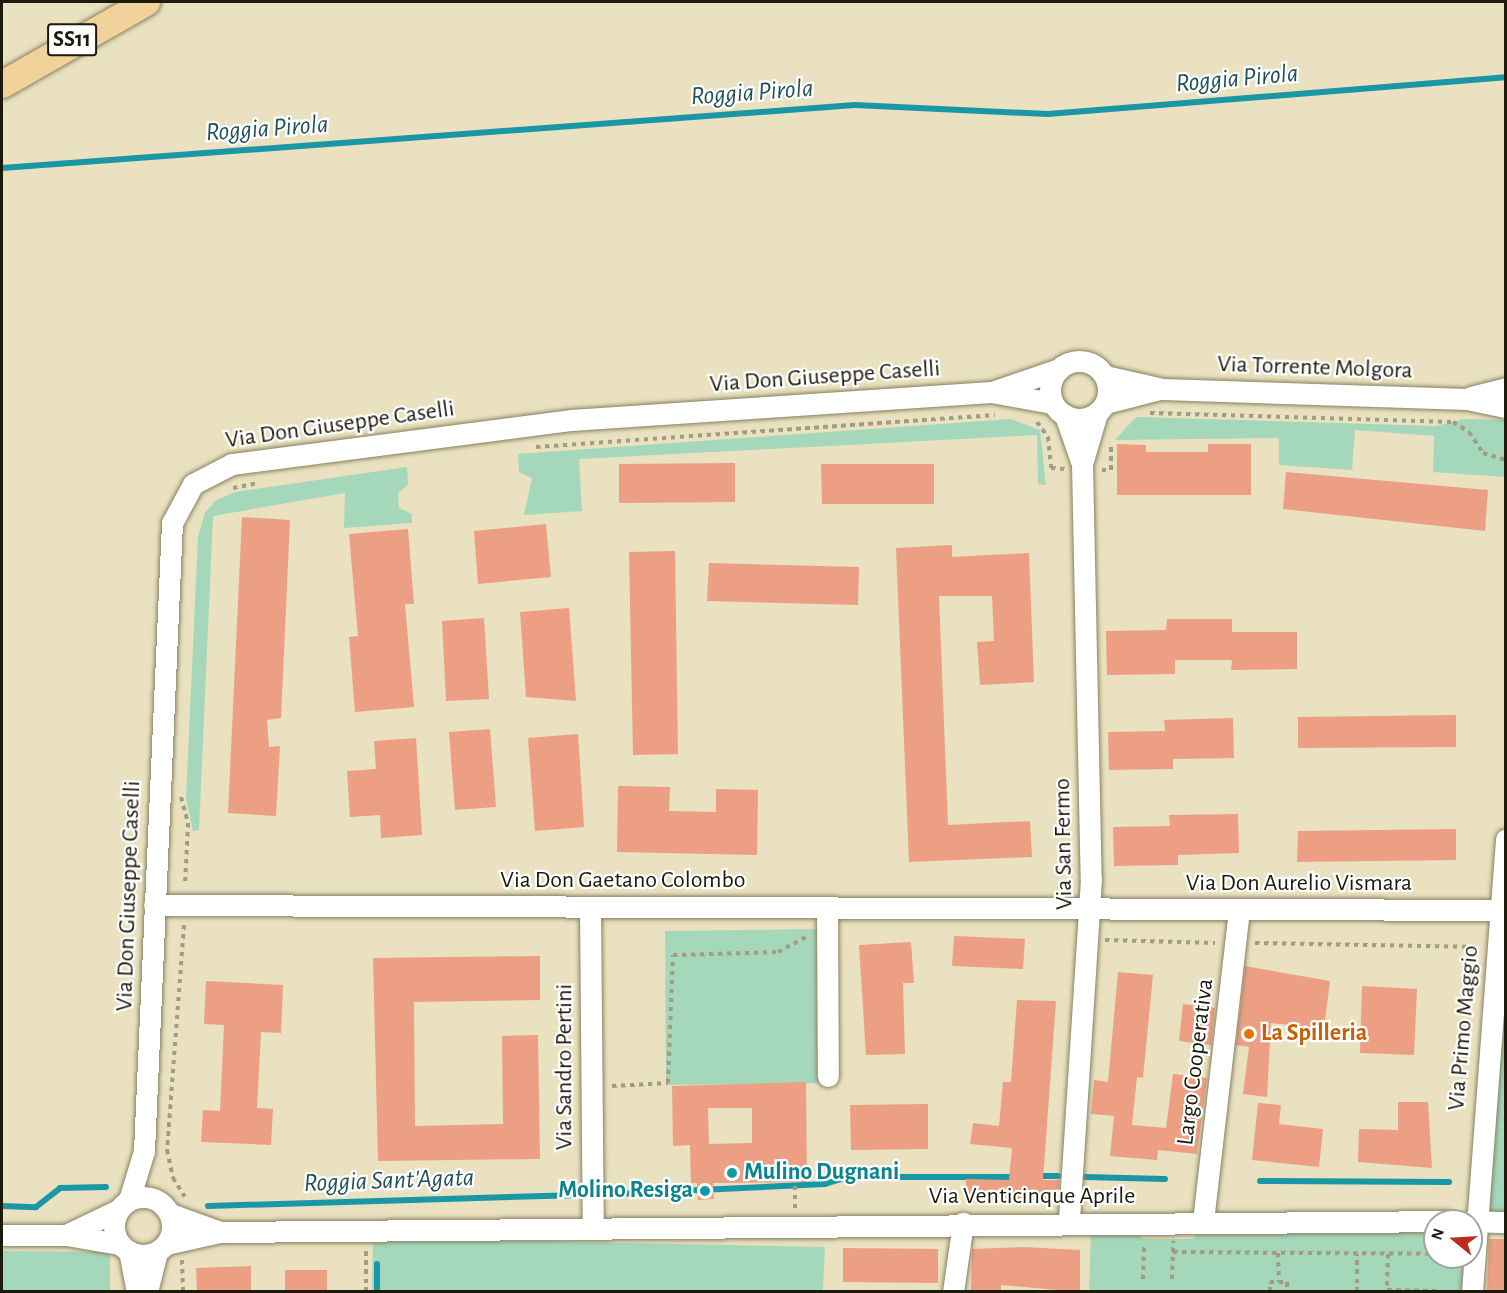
<!DOCTYPE html>
<style>
body{margin:0}
#map{position:relative;width:1507px;height:1293px;overflow:hidden;background:#e9e1bf;font-family:"Alegreya Sans",sans-serif}
div>[style]{position:absolute}
[style*='--x']{left:calc(var(--x)*1px);top:calc(var(--y)*1px);width:calc(var(--w)*1px);rotate:calc(var(--a)*1deg)}
.green>*{inset:0;background:#a5d7bb}
.stream>*{height:6px;margin:-3px;padding:0 3px;transform-origin:3px;border-radius:3px;background:#1a97a4}
.building>*{inset:0;background:#ec9f83}
.path>*{height:4px;margin-top:-2px;transform-origin:0;background:repeating-linear-gradient(90deg,#a29c82 0 4.5px,transparent 0 9px)}
.roads{filter:drop-shadow(0 0 2px #888161) drop-shadow(0 0 2px #888161)}
.minor>*{height:21px;margin:-10.5px;padding:0 10.5px;transform-origin:10.5px;border-radius:10.5px;background:#fff}
.minor>.ring{margin:-10.5px;padding:0;box-sizing:content-box;background:none;border:21px solid #fff;border-radius:50%}
.major>*{height:27px;margin:-13.5px;padding:0 13.5px;transform-origin:13.5px;border-radius:13.5px;background:#f0d29a}
.dots>*{width:16px;height:16px;translate:-50% -50%;box-sizing:border-box;border:3px solid #fff;border-radius:50%}
span{translate:-50% -50%;white-space:nowrap;text-align:center;line-height:1.15;-webkit-text-stroke:4.5px #fff;paint-order:stroke}
.shield-label span{padding:2px 4px;background:#fff;border:2px solid;border-radius:4px;-webkit-text-stroke-width:0}
.shield-label{font-size:22px;color:#1c190d;font-weight:700}
.street-label{font-size:24px;color:#1c190d}
.food-label{font-size:24px;color:#c56008;font-weight:700}
.left{translate:0 -50%;text-align:left}
.culture-label{font-size:24px;color:#0d838f;font-weight:700}
.right{translate:-100% -50%;text-align:right}
.water-label{font-size:26px;color:#215157;font-style:italic}
.frame{position:absolute;inset:0;border:3px solid #1c190d;pointer-events:none}
.north{position:absolute;left:1423px;top:1209px;width:60px;height:60px;box-sizing:border-box;background:#fff;border:2px solid #a4a39e;border-radius:50%;rotate:288deg;font-size:16px;font-weight:700;line-height:24px;text-align:center;color:#1c190d}
.north::after{content:'';display:block;margin:auto;width:21px;height:27px;background:#ba2d1e;clip-path:polygon(50% 0,100% 100%,50% 72%,0 100%)}
</style>
<div id="map">
<div class="green">
<i style="clip-path:polygon(1136px 417px,1436px 426px,1464px 419px,1504px 420px,1505px 477px,1433px 472px,1434px 436px,1355px 430px,1352px 470px,1279px 465px,1279px 438px,1115px 440px)"></i>
<i style="clip-path:polygon(1011px 419px,1040px 430px,1046px 485px,1038px 484px,1037px 435px,579px 459px,582px 511px,524px 515px,532px 478px,519px 472px,518px 454px)"></i>
<i style="clip-path:polygon(407px 467px,408px 485px,398px 493px,399px 508px,412px 514px,412px 523px,344px 528px,345px 493px,213px 516px,199px 830px,193px 831px,186px 798px,198px 537px,205px 513px,215px 501px,235px 492px)"></i>
<i style="clip-path:polygon(1505px 913px,1505px 1220px,1473px 1220px)"></i>
<i style="clip-path:polygon(828px 929px,828px 1083px,666px 1085px,665px 931px)"></i>
<i style="clip-path:polygon(1435px 1225px,1435px 1257px,1465px 1257px,1464px 1291px,1089px 1292px,1091px 1230px,1130px 1228px,1143px 1239px,1193px 1239px,1198px 1228px)"></i>
<i style="clip-path:polygon(373px 1238px,825px 1247px,823px 1291px,372px 1292px)"></i>
<i style="clip-path:polygon(2px 1251px,110px 1252px,110px 1291px,2px 1292px)"></i>
</div>
<div class="stream">
<i style="--x:2;--y:168;--w:855;--a:-4.22"></i>
<i style="--x:855;--y:105;--w:193;--a:2.7"></i>
<i style="--x:1048;--y:114;--w:459;--a:-4.6"></i>
<i style="--x:1036;--y:1176;--w:22;--a:0"></i>
<i style="--x:1085;--y:1177;--w:80;--a:1.4"></i>
<i style="--x:1260;--y:1181;--w:189;--a:0.3"></i>
<i style="--x:614;--y:1194;--w:211;--a:-2.7"></i>
<i style="--x:825;--y:1184;--w:24;--a:-17"></i>
<i style="--x:848;--y:1177;--w:169;--a:0"></i>
<i style="--x:2;--y:1206;--w:34;--a:2"></i>
<i style="--x:36;--y:1207;--w:31;--a:-38"></i>
<i style="--x:60;--y:1188;--w:46;--a:-1.2"></i>
<i style="--x:208;--y:1206;--w:363;--a:-1.7"></i>
<i style="--x:377;--y:1264;--w:28;--a:90"></i>
</div>
<div class="building">
<i style="clip-path:polygon(1117px 444px,1146px 445px,1146px 452px,1208px 452px,1208px 444px,1251px 444px,1251px 495px,1117px 495px)"></i>
<i style="clip-path:polygon(735px 463px,735px 502px,619px 503px,619px 464px)"></i>
<i style="clip-path:polygon(821px 464px,934px 464px,934px 504px,822px 504px)"></i>
<i style="clip-path:polygon(1286px 472px,1488px 490px,1485px 531px,1283px 509px)"></i>
<i style="clip-path:polygon(242px 517px,290px 520px,281px 718px,267px 720px,269px 747px,280px 746px,276px 816px,228px 813px)"></i>
<i style="clip-path:polygon(546px 524px,551px 577px,478px 584px,474px 531px)"></i>
<i style="clip-path:polygon(408px 529px,414px 604px,405px 604px,414px 707px,355px 712px,349px 637px,358px 636px,349px 534px)"></i>
<i style="clip-path:polygon(952px 545px,952px 557px,1029px 553px,1034px 682px,980px 685px,977px 642px,994px 641px,992px 596px,939px 596px,948px 825px,1030px 821px,1032px 857px,909px 862px,896px 548px)"></i>
<i style="clip-path:polygon(675px 551px,678px 754px,633px 755px,629px 552px)"></i>
<i style="clip-path:polygon(709px 563px,859px 567px,858px 605px,707px 601px)"></i>
<i style="clip-path:polygon(569px 608px,576px 701px,526px 697px,520px 612px)"></i>
<i style="clip-path:polygon(484px 618px,489px 699px,446px 701px,442px 621px)"></i>
<i style="clip-path:polygon(1167px 619px,1232px 619px,1232px 632px,1297px 632px,1297px 669px,1231px 670px,1232px 660px,1175px 660px,1175px 674px,1107px 675px,1106px 631px,1166px 630px)"></i>
<i style="clip-path:polygon(1456px 715px,1456px 747px,1298px 748px,1298px 717px)"></i>
<i style="clip-path:polygon(1233px 718px,1234px 758px,1173px 759px,1173px 769px,1109px 770px,1108px 732px,1165px 731px,1164px 720px)"></i>
<i style="clip-path:polygon(490px 729px,496px 807px,455px 810px,449px 732px)"></i>
<i style="clip-path:polygon(578px 734px,584px 827px,535px 831px,528px 738px)"></i>
<i style="clip-path:polygon(416px 738px,422px 835px,381px 838px,380px 815px,350px 817px,347px 771px,376px 769px,374px 741px)"></i>
<i style="clip-path:polygon(618px 786px,670px 787px,669px 811px,716px 812px,716px 789px,758px 790px,757px 855px,617px 852px)"></i>
<i style="clip-path:polygon(1238px 814px,1239px 853px,1178px 855px,1178px 865px,1114px 866px,1113px 827px,1170px 826px,1169px 815px)"></i>
<i style="clip-path:polygon(1456px 829px,1456px 860px,1297px 862px,1298px 831px)"></i>
<i style="clip-path:polygon(954px 936px,1025px 939px,1023px 969px,952px 966px)"></i>
<i style="clip-path:polygon(911px 942px,914px 983px,903px 983px,905px 1054px,866px 1055px,859px 945px)"></i>
<i style="clip-path:polygon(540px 956px,540px 1000px,414px 1002px,415px 1126px,503px 1124px,502px 1036px,538px 1035px,540px 1159px,378px 1161px,373px 958px)"></i>
<i style="clip-path:polygon(1245px 966px,1330px 981px,1324px 1029px,1271px 1023px,1267px 1097px,1243px 1094px,1249px 1047px,1236px 1045px)"></i>
<i style="clip-path:polygon(1118px 972px,1153px 975px,1143px 1078px,1137px 1077px,1132px 1125px,1166px 1128px,1173px 1074px,1207px 1078px,1197px 1154px,1158px 1150px,1157px 1160px,1110px 1156px,1114px 1116px,1091px 1114px,1094px 1080px,1108px 1082px)"></i>
<i style="clip-path:polygon(206px 981px,283px 985px,281px 1033px,261px 1032px,257px 1108px,273px 1109px,271px 1145px,201px 1142px,203px 1110px,220px 1111px,224px 1025px,204px 1024px)"></i>
<i style="clip-path:polygon(1362px 986px,1417px 989px,1414px 1055px,1360px 1053px)"></i>
<i style="clip-path:polygon(1017px 1000px,1056px 1001px,1043px 1180px,1059px 1180px,1058px 1200px,966px 1198px,966px 1179px,1009px 1180px,1012px 1148px,970px 1144px,973px 1123px,999px 1126px,1003px 1082px,1011px 1082px)"></i>
<i style="clip-path:polygon(1183px 1004px,1215px 1008px,1211px 1045px,1179px 1041px)"></i>
<i style="clip-path:polygon(evenodd,806px 1082px,807px 1182px,713px 1183px,714px 1199px,698px 1200px,697px 1183px,691px 1183px,690px 1145px,673px 1146px,672px 1086px,806px 1082px,708px 1108px,752px 1108px,752px 1143px,709px 1144px,708px 1108px)"></i>
<i style="clip-path:polygon(1398px 1102px,1428px 1102px,1432px 1168px,1358px 1162px,1359px 1129px,1398px 1130px)"></i>
<i style="clip-path:polygon(1258px 1103px,1281px 1105px,1279px 1124px,1323px 1129px,1319px 1167px,1252px 1160px)"></i>
<i style="clip-path:polygon(928px 1104px,928px 1149px,851px 1150px,850px 1105px)"></i>
<i style="clip-path:polygon(1489px 1239px,1506px 1239px,1506px 1292px,1487px 1292px)"></i>
<i style="clip-path:polygon(1023px 1247px,1080px 1250px,1080px 1292px,1001px 1285px,1001px 1292px,971px 1292px,972px 1249px)"></i>
<i style="clip-path:polygon(843px 1248px,938px 1249px,938px 1283px,843px 1282px)"></i>
<i style="clip-path:polygon(251px 1266px,251px 1292px,197px 1292px,196px 1268px)"></i>
<i style="clip-path:polygon(285px 1270px,327px 1270px,327px 1292px,285px 1292px)"></i>
</div>
<div class="path">
<i style="--x:1150;--y:413;--w:303;--a:1.7"></i>
<i style="--x:1453;--y:422;--w:19;--a:32"></i>
<i style="--x:1469;--y:432;--w:25;--a:56"></i>
<i style="--x:1483;--y:453;--w:24;--a:17"></i>
<i style="--x:1037;--y:422;--w:19;--a:54"></i>
<i style="--x:1048;--y:437;--w:31;--a:84"></i>
<i style="--x:1051;--y:468;--w:14;--a:4"></i>
<i style="--x:536;--y:447;--w:460;--a:-4"></i>
<i style="--x:1102;--y:470;--w:9;--a:0"></i>
<i style="--x:1111;--y:470;--w:26;--a:-90"></i>
<i style="--x:233;--y:488;--w:25;--a:-11"></i>
<i style="--x:181;--y:797;--w:27;--a:75"></i>
<i style="--x:188;--y:823;--w:62;--a:92.8"></i>
<i style="--x:184;--y:925;--w:226;--a:94.3"></i>
<i style="--x:167;--y:1150;--w:29;--a:78"></i>
<i style="--x:173;--y:1178;--w:22;--a:58"></i>
<i style="--x:1105;--y:940;--w:110;--a:1.6"></i>
<i style="--x:1255;--y:943;--w:224;--a:1"></i>
<i style="--x:612;--y:1086;--w:56;--a:-3.1"></i>
<i style="--x:668;--y:1083;--w:128;--a:-87.8"></i>
<i style="--x:673;--y:955;--w:105;--a:-1.6"></i>
<i style="--x:778;--y:952;--w:34;--a:-28"></i>
<i style="--x:795;--y:1208;--w:39;--a:-90"></i>
<i style="--x:1173;--y:1252;--w:262;--a:0.4"></i>
<i style="--x:1278;--y:1253;--w:29;--a:88"></i>
<i style="--x:1388;--y:1254;--w:36;--a:92"></i>
<i style="--x:1387;--y:1290;--w:54;--a:1.1"></i>
<i style="--x:182;--y:1260;--w:32;--a:88"></i>
<i style="--x:1143;--y:1279;--w:35;--a:-88"></i>
<i style="--x:1172;--y:1279;--w:38;--a:-88"></i>
<i style="--x:366;--y:1292;--w:42;--a:-90"></i>
<i style="--x:1270;--y:1292;--w:10;--a:-90"></i>
<i style="--x:1270;--y:1282;--w:17;--a:0"></i>
<i style="--x:1287;--y:1282;--w:10;--a:90"></i>
<i style="--x:1357;--y:1292;--w:38;--a:-90"></i>
</div>
<div class="roads">
<div class="minor">
<i class="ring" style="left:1050px;top:361px;width:37px;height:37px"></i>
<i style="--x:1105;--y:376;--w:58;--a:12.8"></i>
<i style="--x:1162;--y:389;--w:305;--a:1.9"></i>
<i style="--x:1467;--y:399;--w:40;--a:12"></i>
<i style="--x:995;--y:391;--w:68;--a:-19"></i>
<i style="--x:1471;--y:397;--w:36;--a:-14"></i>
<i style="--x:1105;--y:403;--w:56;--a:-14.5"></i>
<i style="--x:1065;--y:415;--w:52;--a:70.9"></i>
<i style="--x:1082;--y:464;--w:415;--a:88.8"></i>
<i style="--x:1091;--y:879;--w:344;--a:93.7"></i>
<i style="--x:1082;--y:464;--w:53;--a:-73.6"></i>
<i style="--x:154;--y:905;--w:1352;--a:0.21"></i>
<i style="--x:590;--y:907;--w:320;--a:89.5"></i>
<i style="--x:827;--y:908;--w:168;--a:89.7"></i>
<i class="ring" style="left:114px;top:1197px;width:37px;height:37px"></i>
<i style="--x:129;--y:1200;--w:51;--a:-73"></i>
<i style="--x:144;--y:1151;--w:629;--a:-87.45"></i>
<i style="--x:172;--y:523;--w:44;--a:-61.7"></i>
<i style="--x:193;--y:484;--w:44;--a:-27.1"></i>
<i style="--x:232;--y:464;--w:342;--a:-7.4"></i>
<i style="--x:571;--y:420;--w:421;--a:-3.8"></i>
<i style="--x:991;--y:392;--w:63;--a:10.1"></i>
<i style="--x:170;--y:1214;--w:53;--a:19.8"></i>
<i style="--x:1203;--y:1221;--w:313;--a:-83.4"></i>
<i style="--x:1471;--y:1221;--w:35;--a:2"></i>
<i style="--x:2;--y:1235;--w:64;--a:0"></i>
<i style="--x:66;--y:1235;--w:55;--a:9.5"></i>
<i style="--x:66;--y:1235;--w:58;--a:-25.7"></i>
<i style="--x:166;--y:1244;--w:55;--a:-12.5"></i>
<i style="--x:220;--y:1232;--w:1228;--a:-0.51"></i>
<i style="--x:129;--y:1251;--w:42;--a:79"></i>
<i style="--x:147;--y:1292;--w:41;--a:-76"></i>
<i style="--x:953;--y:1292;--w:70;--a:-81.8"></i>
<i style="--x:1472;--y:1292;--w:454;--a:-85.7"></i>
</div>
<div class="major">
<i style="--x:2;--y:84;--w:166;--a:-29.7"></i>
</div>
</div>
<div class="dots">
<i style="left:1249px;top:1034px;background:#e8710a"></i>
<i style="left:732px;top:1173px;background:#0f9aa8"></i>
<i style="left:705px;top:1191px;background:#0f9aa8"></i>
</div>
<div class="shield-label">
<span style="left:72px;top:40px">SS11</span>
</div>
<div class="street-label">
<span style="left:1315px;top:368px;rotate:2deg">Via Torrente Molgora</span>
<span style="left:825px;top:377px;rotate:-4deg">Via Don Giuseppe Caselli</span>
<span style="left:340px;top:425px;rotate:-8deg">Via Don Giuseppe Caselli</span>
<span style="left:1064px;top:844px;rotate:-91deg">Via San Fermo</span>
<span style="left:623px;top:881px">Via Don Gaetano Colombo</span>
<span style="left:1299px;top:884px">Via Don Aurelio Vismara</span>
<span style="left:129px;top:896px;rotate:-88deg">Via Don Giuseppe Caselli</span>
<span style="left:1464px;top:1028px;rotate:-85deg">Via Primo Maggio</span>
<span style="left:1196px;top:1062px;rotate:-83deg">Largo Cooperativa</span>
<span style="left:565px;top:1067px;rotate:-90deg">Via Sandro Pertini</span>
<span style="left:1032px;top:1197px">Via Venticinque Aprile</span>
</div>
<div class="food-label">
<span class="left" style="left:1261px;top:1034px">La Spilleria</span>
</div>
<div class="culture-label">
<span class="left" style="left:744px;top:1173px">Mulino Dugnani</span>
<span class="right" style="left:693px;top:1191px">Molino Resiga</span>
</div>
<div class="water-label">
<span style="left:1237px;top:79px;rotate:-5deg">Roggia Pirola</span>
<span style="left:752px;top:93px;rotate:-4deg">Roggia Pirola</span>
<span style="left:267px;top:129px;rotate:-4deg">Roggia Pirola</span>
<span style="left:389px;top:1181px;rotate:-2deg">Roggia Sant'Agata</span>
</div>
<div class="frame"></div>
<div class="north">N</div>
</div>
